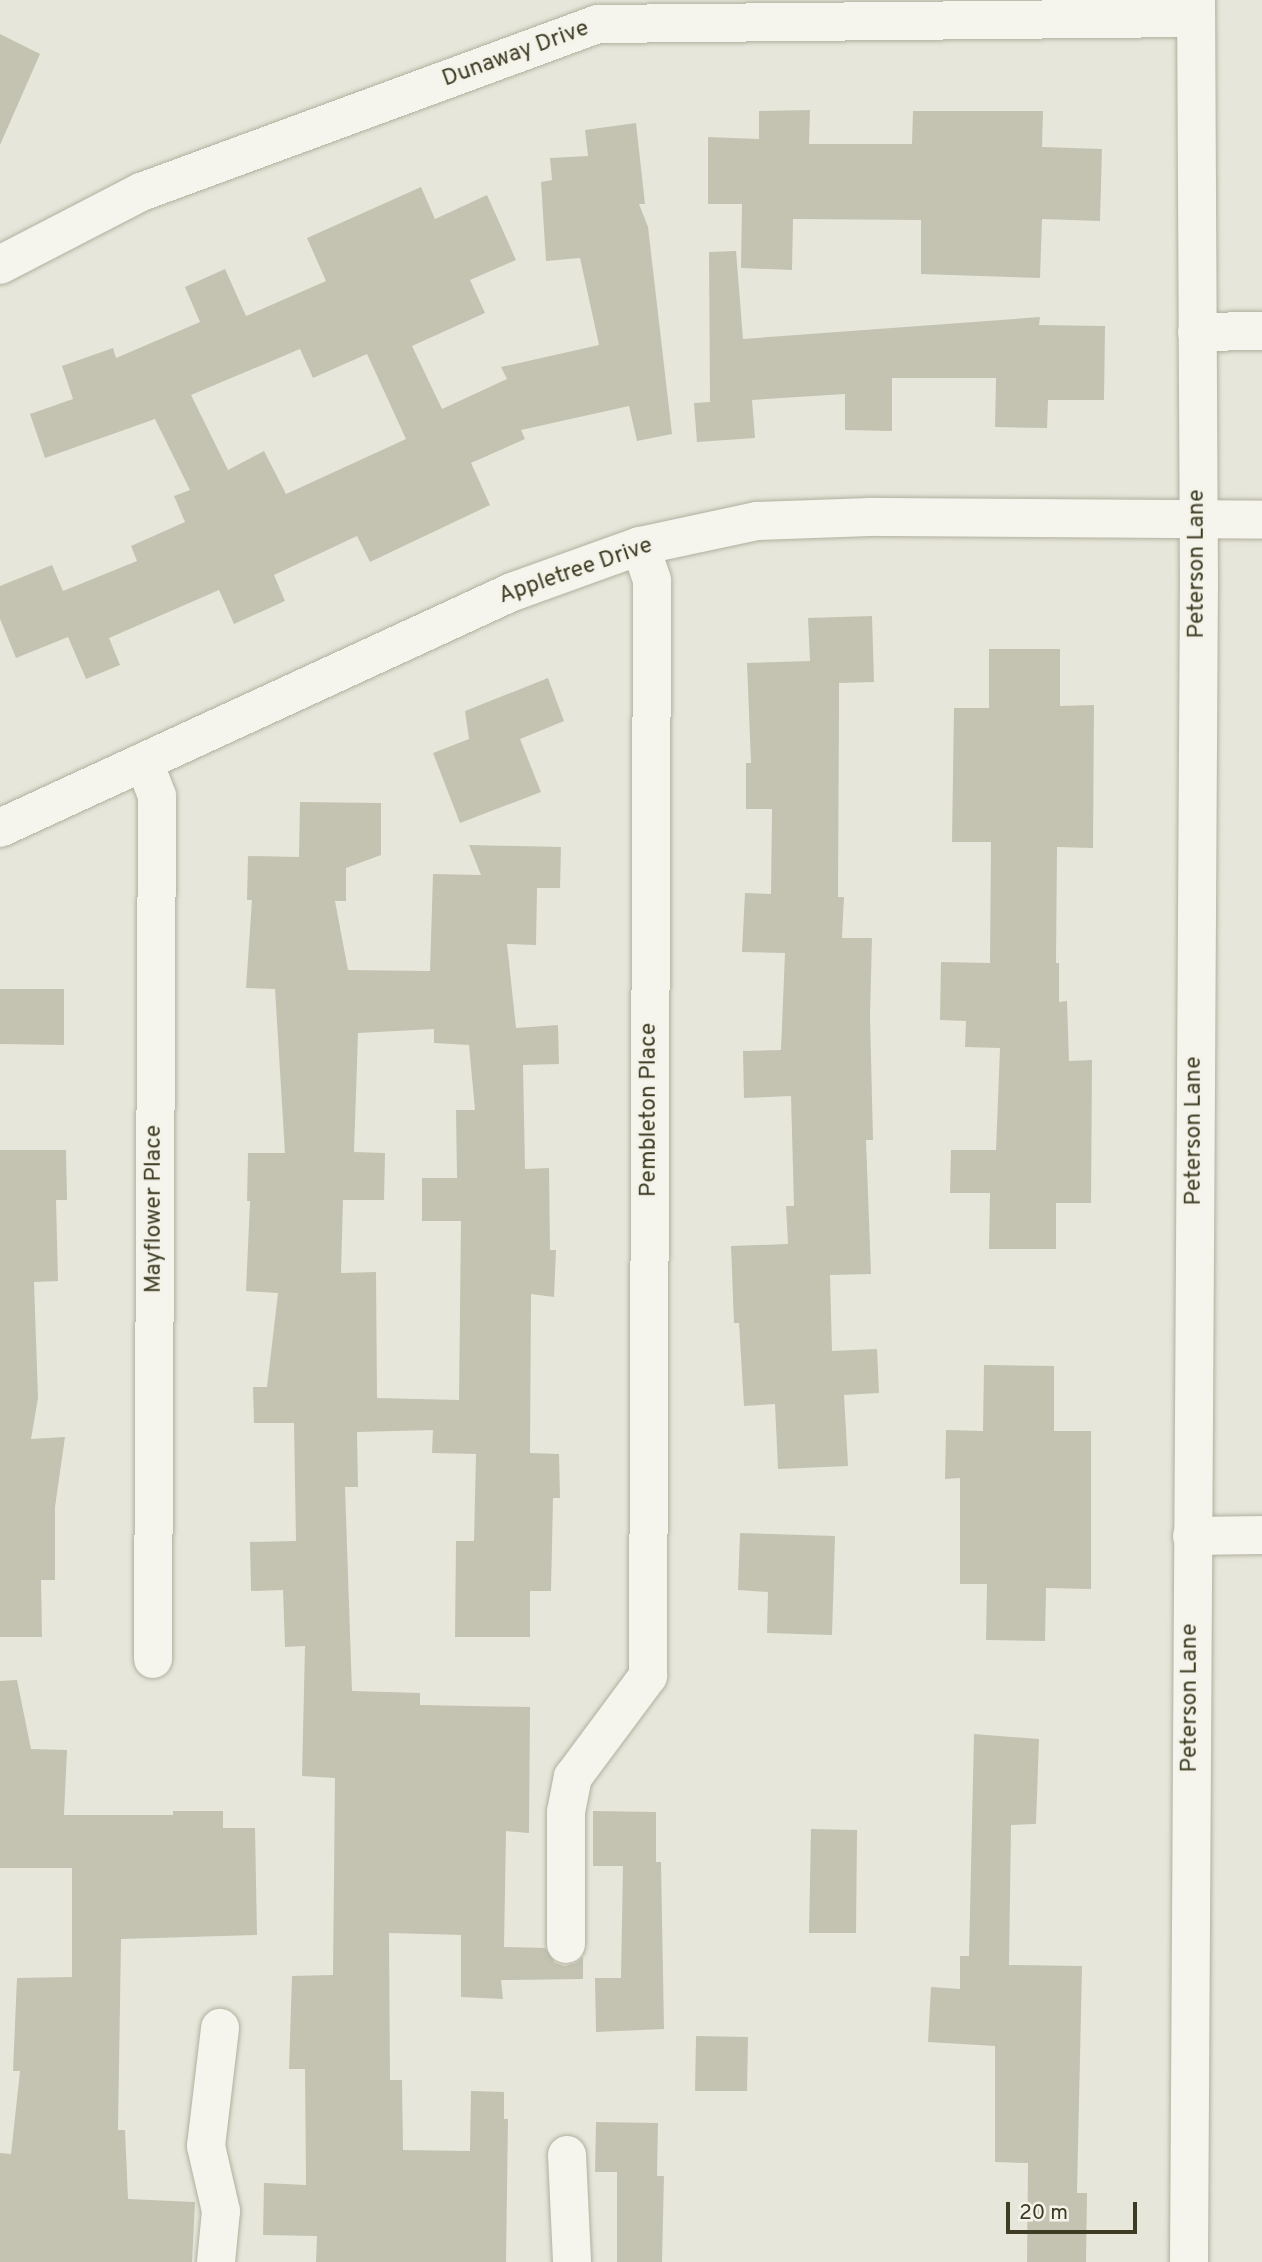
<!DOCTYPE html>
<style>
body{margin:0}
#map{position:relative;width:1262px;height:2262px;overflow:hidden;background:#e7e6da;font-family:Overpass,sans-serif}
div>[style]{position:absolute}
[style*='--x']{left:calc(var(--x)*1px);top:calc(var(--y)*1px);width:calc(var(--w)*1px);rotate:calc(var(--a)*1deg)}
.building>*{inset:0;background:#c4c3b1}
.roads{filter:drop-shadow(0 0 2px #b1b09f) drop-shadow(0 0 2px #b1b09f)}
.minor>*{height:38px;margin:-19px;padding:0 19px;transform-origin:19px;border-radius:19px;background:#f5f4ed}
span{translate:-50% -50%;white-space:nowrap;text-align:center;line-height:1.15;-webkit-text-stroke:5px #f4f3ea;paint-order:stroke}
.street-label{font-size:23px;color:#3e3c23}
.scale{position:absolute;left:1006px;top:2202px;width:131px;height:32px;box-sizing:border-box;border:4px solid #3e3c23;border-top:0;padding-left:9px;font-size:21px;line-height:24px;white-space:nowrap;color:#3e3c23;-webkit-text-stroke:5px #f4f3ea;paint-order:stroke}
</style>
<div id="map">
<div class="building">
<i style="clip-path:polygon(0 34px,40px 54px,0 145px)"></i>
<i style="clip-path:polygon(810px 110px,809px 144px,912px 144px,913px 111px,1043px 111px,1042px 147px,1102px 149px,1100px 221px,1042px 219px,1040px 278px,921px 274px,921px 220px,793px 219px,792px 270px,741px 268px,742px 204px,708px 204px,708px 137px,759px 139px,759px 111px)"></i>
<i style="clip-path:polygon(evenodd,636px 123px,645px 204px,639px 204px,648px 227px,672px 434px,637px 441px,629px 406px,521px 430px,525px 439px,471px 463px,490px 505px,370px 562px,357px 536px,274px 575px,285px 601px,234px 624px,219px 590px,109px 638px,120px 665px,86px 679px,68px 637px,16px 658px,0 619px,0 586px,52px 565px,63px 591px,137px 561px,131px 546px,185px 522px,174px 496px,190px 490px,155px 419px,45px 458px,30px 414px,73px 399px,62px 366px,113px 348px,116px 358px,200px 322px,185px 287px,225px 269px,246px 316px,326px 281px,307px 238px,421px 187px,435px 219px,487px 195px,516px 260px,470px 280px,485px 313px,412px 346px,442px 409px,507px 379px,501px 367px,599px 345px,580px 258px,546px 261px,541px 182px,552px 180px,550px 158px,588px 156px,585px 130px,636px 123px,300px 349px,313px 378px,367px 354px,406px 439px,286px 494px,264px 451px,228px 470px,191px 395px,300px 349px)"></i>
<i style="clip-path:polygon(736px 251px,743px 339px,1040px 317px,1039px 325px,1105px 326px,1104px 400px,1048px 400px,1047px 428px,995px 427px,996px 378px,892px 378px,892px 431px,845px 430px,845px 394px,752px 400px,755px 438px,697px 442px,694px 403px,710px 402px,709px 252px)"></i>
<i style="clip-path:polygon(872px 616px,874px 682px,839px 683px,839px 710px,838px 897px,844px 897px,842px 938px,872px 938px,870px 1015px,873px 1140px,866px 1140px,871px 1274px,830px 1275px,832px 1351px,877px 1349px,879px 1393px,844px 1395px,848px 1466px,778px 1469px,775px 1404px,744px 1406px,739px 1323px,734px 1323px,731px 1246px,788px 1244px,786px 1206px,794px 1206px,791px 1096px,744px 1098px,743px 1051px,781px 1050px,785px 953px,742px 952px,745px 893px,771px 894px,772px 809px,746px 809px,746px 763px,751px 763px,747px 663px,810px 661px,808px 618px)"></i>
<i style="clip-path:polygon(989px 649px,1060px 649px,1060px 706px,1094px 705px,1093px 848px,1057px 847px,1056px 963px,1059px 963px,1059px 1002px,1067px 1001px,1069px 1061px,1092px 1060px,1091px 1203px,1056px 1203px,1056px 1249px,989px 1249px,990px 1193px,950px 1193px,951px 1150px,996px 1150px,1000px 1048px,965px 1047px,966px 1021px,940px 1020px,941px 962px,990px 963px,991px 842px,952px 842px,954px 708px,989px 708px)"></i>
<i style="clip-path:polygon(548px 678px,564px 721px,520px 739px,541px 792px,460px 823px,433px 753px,469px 739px,465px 711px)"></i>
<i style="clip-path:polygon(evenodd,300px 802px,381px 803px,381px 855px,346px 868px,346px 901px,335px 901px,348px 970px,430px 971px,433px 874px,481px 875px,469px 845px,561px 847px,560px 888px,537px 888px,536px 945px,507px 944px,516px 1028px,558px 1025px,559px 1064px,523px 1065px,525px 1169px,549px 1168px,550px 1250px,556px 1250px,554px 1297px,531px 1294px,530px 1453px,559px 1454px,560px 1498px,553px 1498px,551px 1591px,530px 1591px,530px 1637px,455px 1637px,456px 1541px,474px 1541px,476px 1454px,432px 1453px,433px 1430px,357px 1432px,358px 1487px,345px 1487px,352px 1691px,420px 1693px,420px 1705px,530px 1707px,529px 1833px,506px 1831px,504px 1947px,545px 1948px,555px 1963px,565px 1966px,576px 1963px,583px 1957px,583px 1979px,501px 1980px,503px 1999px,461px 1997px,461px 1935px,389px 1933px,390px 2080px,402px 2080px,403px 2150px,470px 2151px,471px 2091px,504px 2092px,504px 2119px,508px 2119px,506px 2262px,316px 2262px,317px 2236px,263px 2235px,264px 2183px,306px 2185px,305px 2069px,289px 2069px,292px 1976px,333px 1975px,335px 1778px,302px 1776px,305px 1646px,285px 1647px,283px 1590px,251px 1591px,250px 1542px,296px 1541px,294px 1423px,254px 1423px,253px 1387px,267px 1387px,278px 1293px,246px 1291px,250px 1201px,247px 1201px,248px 1153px,285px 1153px,275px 989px,246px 988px,252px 900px,247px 900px,248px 856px,299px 857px,300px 802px,434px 1029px,434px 1043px,469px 1045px,475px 1110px,456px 1110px,457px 1178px,422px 1178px,422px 1221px,461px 1221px,459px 1400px,377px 1398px,376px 1272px,341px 1273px,343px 1200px,384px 1200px,385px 1153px,354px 1152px,358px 1033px,434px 1029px)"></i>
<i style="clip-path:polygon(0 989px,64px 989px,64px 1045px,0 1044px)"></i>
<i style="clip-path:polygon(0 1150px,66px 1150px,67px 1200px,56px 1200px,58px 1281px,34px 1282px,38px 1398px,31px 1439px,65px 1437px,55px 1507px,55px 1580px,41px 1580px,42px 1637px,0 1637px)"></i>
<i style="clip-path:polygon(984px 1365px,1054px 1366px,1054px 1431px,1091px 1431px,1091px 1589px,1046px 1588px,1045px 1641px,986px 1640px,987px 1584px,960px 1584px,960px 1478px,945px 1479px,946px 1430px,983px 1431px)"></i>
<i style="clip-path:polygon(740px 1533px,835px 1536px,832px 1635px,767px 1633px,768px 1592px,738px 1590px)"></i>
<i style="clip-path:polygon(17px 1680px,31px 1749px,67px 1750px,64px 1815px,173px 1815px,173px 1811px,223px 1811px,223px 1828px,255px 1828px,257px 1935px,121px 1939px,118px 2130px,125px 2130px,128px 2199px,195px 2202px,192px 2262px,0 2262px,0 2153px,11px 2154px,20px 2071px,13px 2071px,17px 1978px,72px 1977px,72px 1868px,0 1868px,0 1681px)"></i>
<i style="clip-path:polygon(974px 1734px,1039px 1739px,1036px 1824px,1011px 1825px,1009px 1965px,1082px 1966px,1077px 2193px,1087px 2193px,1086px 2262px,1027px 2262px,1028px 2163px,995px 2162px,995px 2046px,928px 2042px,931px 1987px,960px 1989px,960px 1956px,969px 1956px)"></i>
<i style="clip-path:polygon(593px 1811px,656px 1812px,656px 1862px,661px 1862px,664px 2029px,596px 2032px,595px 1978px,621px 1978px,623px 1866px,593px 1866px)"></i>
<i style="clip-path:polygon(811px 1829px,857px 1830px,856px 1933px,809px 1933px)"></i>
<i style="clip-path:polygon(696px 2036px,748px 2037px,747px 2091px,695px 2091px)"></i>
<i style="clip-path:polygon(596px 2122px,658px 2123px,657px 2176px,664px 2176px,662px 2262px,617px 2262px,617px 2172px,595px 2172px)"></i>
</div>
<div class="roads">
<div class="minor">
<i style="--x:0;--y:265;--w:159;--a:-27.4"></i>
<i style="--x:141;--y:192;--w:487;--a:-20.2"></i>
<i style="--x:598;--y:24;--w:597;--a:-0.58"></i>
<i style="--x:1197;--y:332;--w:65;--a:-0.9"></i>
<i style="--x:144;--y:762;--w:36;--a:69"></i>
<i style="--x:157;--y:796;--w:863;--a:90.27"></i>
<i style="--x:0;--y:828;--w:564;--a:-24.75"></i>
<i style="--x:512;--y:592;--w:136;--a:-19.8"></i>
<i style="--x:640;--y:546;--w:120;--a:-12.1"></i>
<i style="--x:757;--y:521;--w:113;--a:-2"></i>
<i style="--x:870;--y:517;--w:392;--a:0.4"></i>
<i style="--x:1192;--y:1536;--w:70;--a:-0.8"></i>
<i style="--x:566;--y:1944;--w:132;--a:-90"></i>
<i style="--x:566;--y:1812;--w:36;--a:-79"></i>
<i style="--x:573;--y:1777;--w:126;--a:-53.4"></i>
<i style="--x:648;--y:1676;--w:1096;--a:-89.79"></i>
<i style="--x:652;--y:580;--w:36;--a:-109"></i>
<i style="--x:567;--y:2155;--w:107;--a:87.3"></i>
<i style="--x:216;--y:2262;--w:51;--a:-84.4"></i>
<i style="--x:221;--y:2211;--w:67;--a:-103"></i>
<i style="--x:206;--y:2146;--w:119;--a:-83.2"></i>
<i style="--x:1189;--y:2262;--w:1676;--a:-89.66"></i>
<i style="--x:1199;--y:586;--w:586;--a:-90.29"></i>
</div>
</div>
<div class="street-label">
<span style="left:516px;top:55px;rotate:-20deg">Dunaway Drive</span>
<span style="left:1198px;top:564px;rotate:-90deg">Peterson Lane</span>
<span style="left:576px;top:572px;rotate:-19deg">Appletree Drive</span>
<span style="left:650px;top:1110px;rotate:-90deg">Pembleton Place</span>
<span style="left:1195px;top:1131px;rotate:-90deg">Peterson Lane</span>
<span style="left:155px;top:1209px;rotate:-90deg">Mayflower Place</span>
<span style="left:1191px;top:1698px;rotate:-90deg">Peterson Lane</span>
</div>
<div class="scale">20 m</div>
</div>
